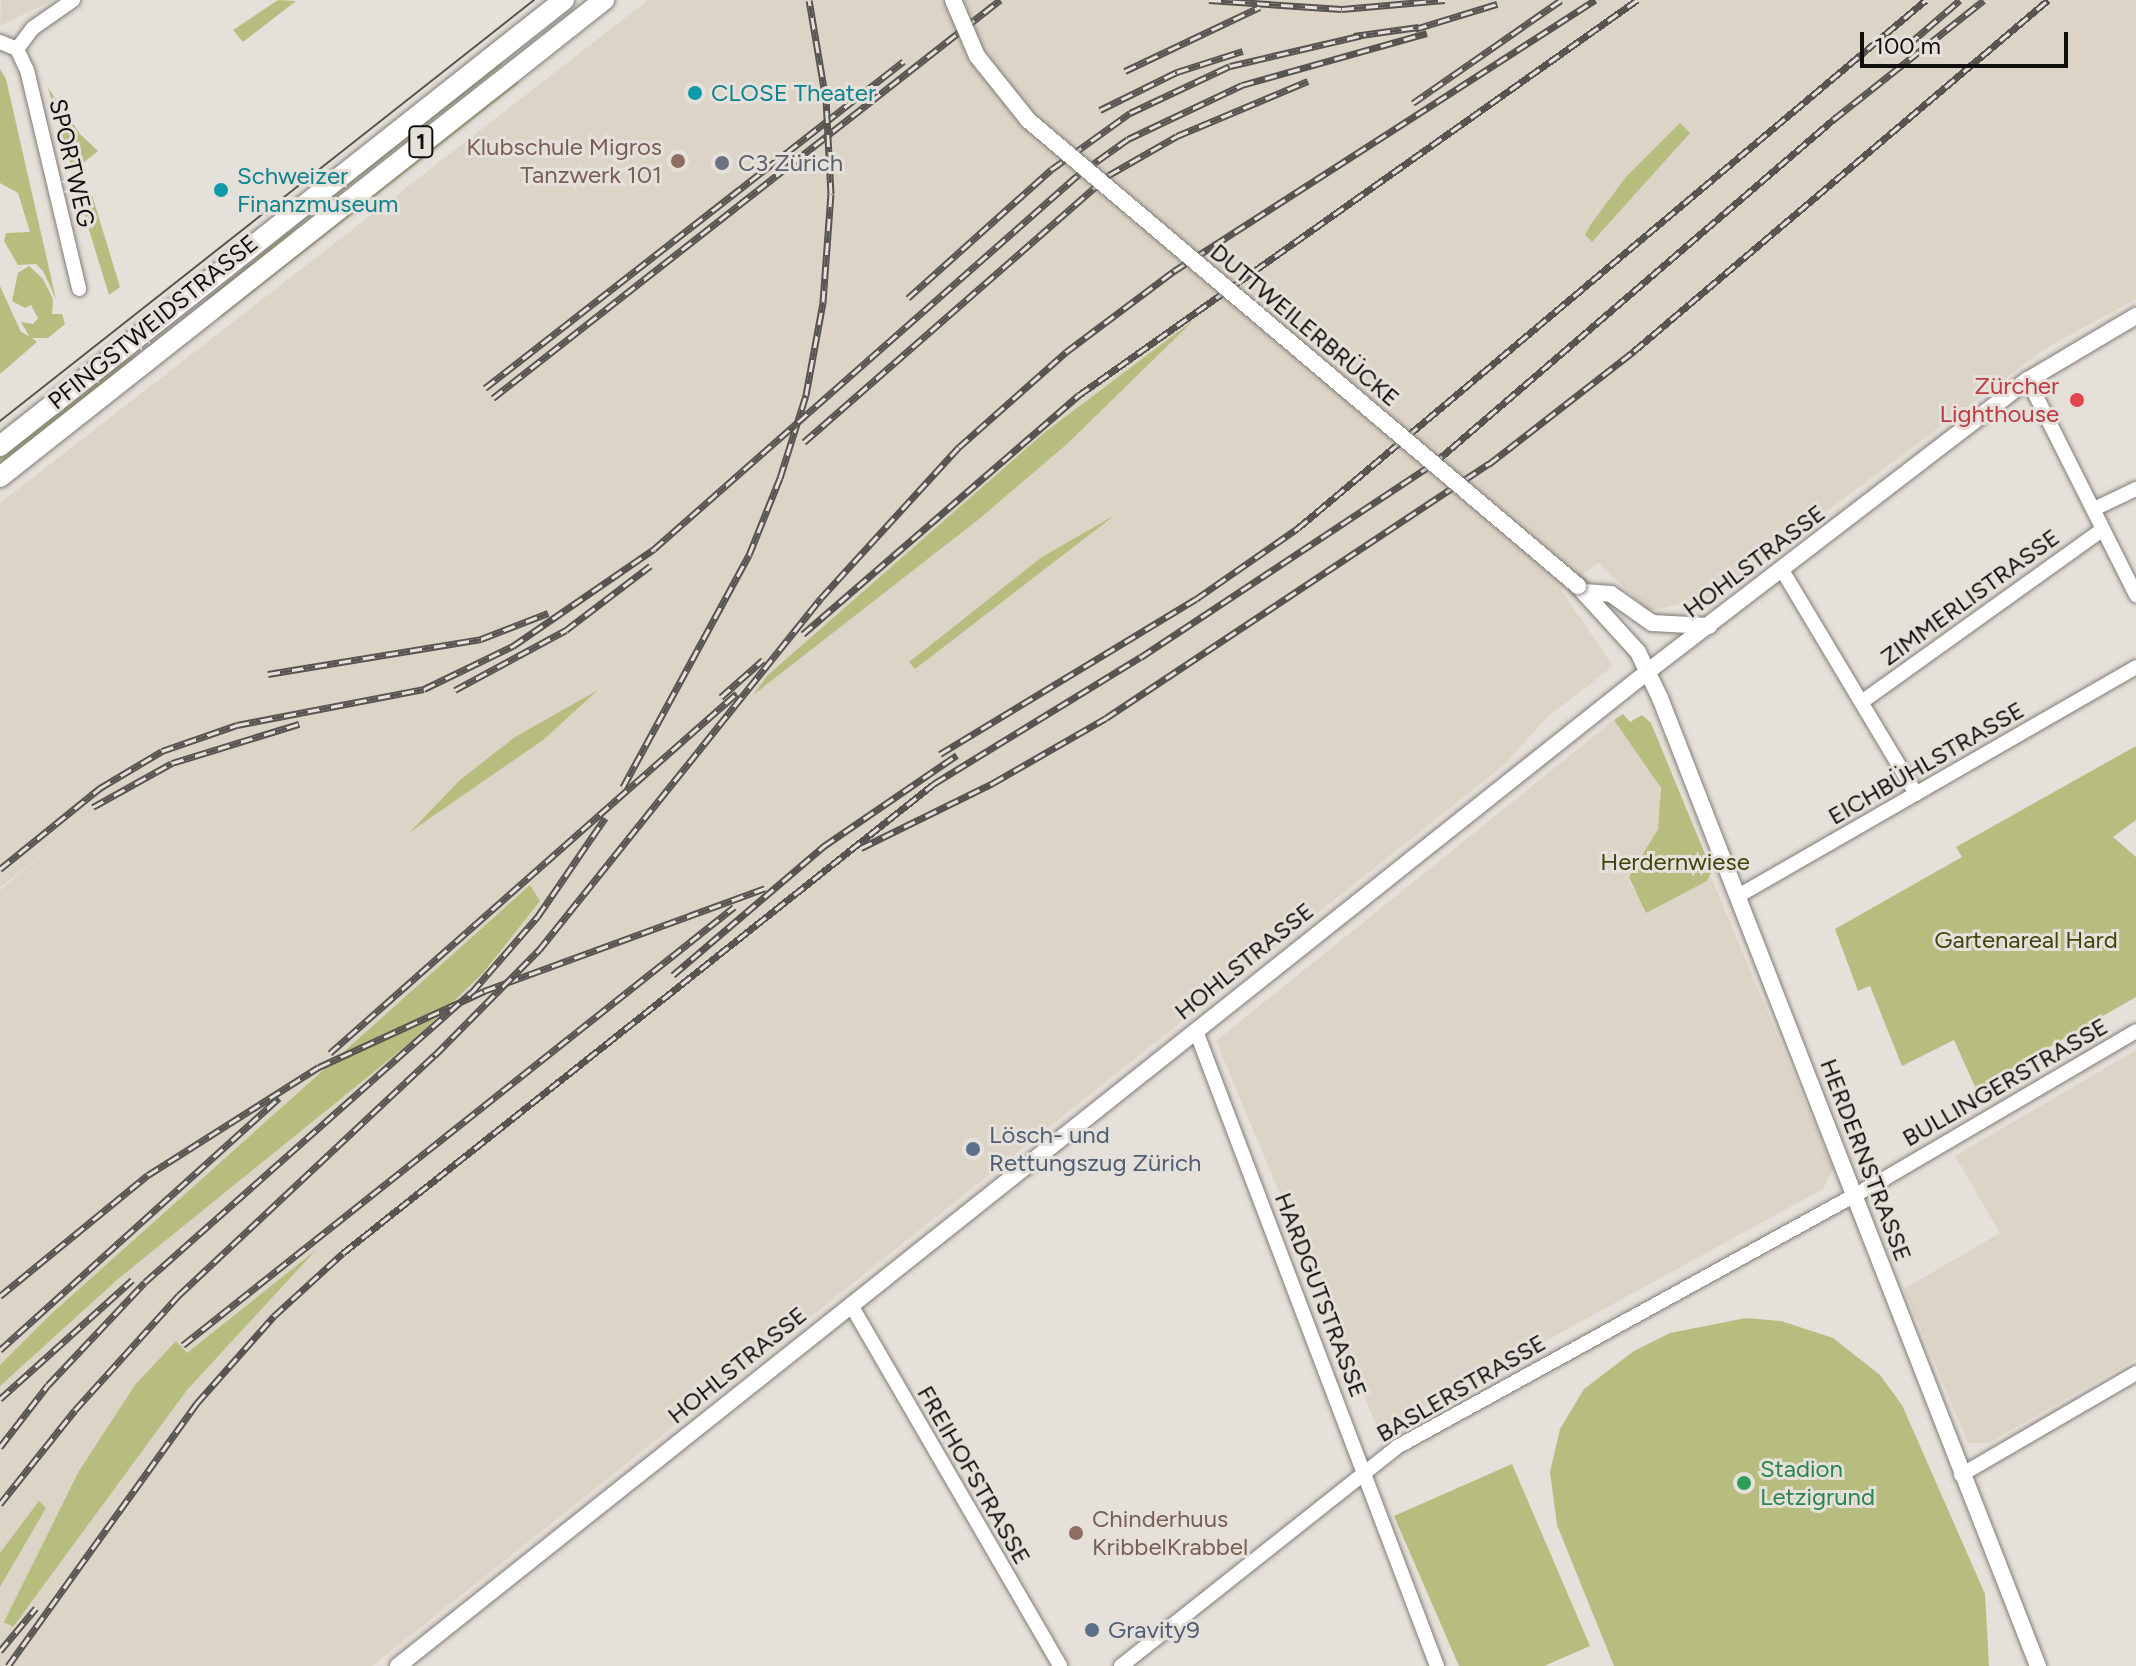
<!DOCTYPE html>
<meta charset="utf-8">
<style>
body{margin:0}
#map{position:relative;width:2136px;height:1666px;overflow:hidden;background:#e5e0d9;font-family:Figtree,sans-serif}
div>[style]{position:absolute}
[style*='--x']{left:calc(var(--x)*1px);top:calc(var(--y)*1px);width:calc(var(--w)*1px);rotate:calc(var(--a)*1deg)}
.built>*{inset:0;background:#dcd4c6}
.green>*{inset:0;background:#b7bd7f}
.roads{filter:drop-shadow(0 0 2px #807c76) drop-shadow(0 0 2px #807c76)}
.minor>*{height:14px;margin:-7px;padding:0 7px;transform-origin:7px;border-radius:7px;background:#fff}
.tertiary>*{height:16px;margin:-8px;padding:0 8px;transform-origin:8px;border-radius:8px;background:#fff}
.primary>*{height:20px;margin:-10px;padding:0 10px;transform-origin:10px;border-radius:10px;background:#fff}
.tram>*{height:2px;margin:-1px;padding:0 1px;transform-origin:1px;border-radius:1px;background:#575451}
.rail>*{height:7px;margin-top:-3.5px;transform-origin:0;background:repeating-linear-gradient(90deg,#e5e0d9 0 12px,#575451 0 24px);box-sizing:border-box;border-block:2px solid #575451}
.bridges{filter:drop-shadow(0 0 2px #807c76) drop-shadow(0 0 2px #807c76)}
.tertiary-bridge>*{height:16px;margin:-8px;padding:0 8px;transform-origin:8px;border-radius:8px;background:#fff}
.dots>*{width:22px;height:22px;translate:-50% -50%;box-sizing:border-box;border:4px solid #e5e0d9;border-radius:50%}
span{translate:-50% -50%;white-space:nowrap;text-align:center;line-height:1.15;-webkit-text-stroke:6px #e5e0d9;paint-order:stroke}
.shield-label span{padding:2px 6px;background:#e5e0d9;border:2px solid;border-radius:6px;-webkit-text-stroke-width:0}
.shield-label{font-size:22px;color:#110f0d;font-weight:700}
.culture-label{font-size:24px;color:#0d838f}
.left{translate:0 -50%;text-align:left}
.education-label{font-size:24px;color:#785e54}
.right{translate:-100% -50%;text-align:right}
.street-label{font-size:24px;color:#110f0d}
.worship-label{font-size:24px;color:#5b616d}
.health-label{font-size:24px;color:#be3a42}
.park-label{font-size:24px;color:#41440c}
.service-label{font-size:24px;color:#4e5e75}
.leisure-label{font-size:24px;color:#27864d}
.scale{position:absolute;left:1860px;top:32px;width:208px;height:36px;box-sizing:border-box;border:4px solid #110f0d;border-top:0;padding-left:10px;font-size:24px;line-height:28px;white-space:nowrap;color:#110f0d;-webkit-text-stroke:6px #e5e0d9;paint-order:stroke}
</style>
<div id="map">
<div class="built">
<i style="clip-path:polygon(1px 0,53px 0,0 26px)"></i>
<i style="clip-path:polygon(648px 0,2136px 0,2136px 299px,2043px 350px,1712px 597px,1649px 611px,1598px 563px,1561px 590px,1613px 666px,1545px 719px,1505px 764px,372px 1666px,0 1666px,0 890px,57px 842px,0 888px,0 503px)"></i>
<i style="clip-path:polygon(1614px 720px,1657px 777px,1662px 797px,1658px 829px,1629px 880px,1647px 912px,1711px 877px,1833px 1169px,1823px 1189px,1379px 1432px,1216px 1041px)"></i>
<i style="clip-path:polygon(2136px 1050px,2136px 1359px,1988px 1443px,1968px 1443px,1904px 1289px,2000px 1233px,1955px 1156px)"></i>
</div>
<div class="green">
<i style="clip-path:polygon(278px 0,296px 1px,243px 42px,233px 30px)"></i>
<i style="clip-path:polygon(500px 60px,503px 64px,303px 221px,274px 251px,209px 304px,205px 300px)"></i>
<i style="clip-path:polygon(0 69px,6px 79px,56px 299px,43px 271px,36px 264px,18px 265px,4px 241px,6px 233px,30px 232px,18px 193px,0 183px)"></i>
<i style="clip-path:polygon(515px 79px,519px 83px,220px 318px,217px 314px)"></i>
<i style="clip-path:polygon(48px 88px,80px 134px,98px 151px,73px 171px)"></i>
<i style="clip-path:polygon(1680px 123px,1690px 133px,1592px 242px,1585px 235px,1591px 224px,1626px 177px)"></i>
<i style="clip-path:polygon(92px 195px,120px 287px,109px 295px,81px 204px)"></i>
<i style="clip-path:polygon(29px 266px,43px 279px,53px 299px,52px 314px,62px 314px,65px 324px,48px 338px,32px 338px,37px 342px,0 374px,0 286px,21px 332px,29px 336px,21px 322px,33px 324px,38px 318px,31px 305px,25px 308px,12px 301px,18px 273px)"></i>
<i style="clip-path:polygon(1195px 319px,1067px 444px,979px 519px,753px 695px,768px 675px,1044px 433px)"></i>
<i style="clip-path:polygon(143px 353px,0 468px,0 454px,122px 361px)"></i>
<i style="clip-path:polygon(1115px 515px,915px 669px,909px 662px,1042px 557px)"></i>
<i style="clip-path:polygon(598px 690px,543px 740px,410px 832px,460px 780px,515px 737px)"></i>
<i style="clip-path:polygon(1623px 714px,1630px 722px,1642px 715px,1651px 723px,1712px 871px,1707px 881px,1646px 913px,1629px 877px,1658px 829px,1661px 788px,1614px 720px)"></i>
<i style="clip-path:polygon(2136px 746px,2136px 820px,2113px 837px,2136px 857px,2136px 997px,1976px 1089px,1954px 1040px,1902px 1066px,1870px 986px,1858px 991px,1835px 929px,1962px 857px,1956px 847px)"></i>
<i style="clip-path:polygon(530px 885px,540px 901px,483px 973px,417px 1037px,118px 1279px,0 1386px,0 1365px,49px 1316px)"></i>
<i style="clip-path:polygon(316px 1250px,187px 1390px,13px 1627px,4px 1622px,79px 1471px,135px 1385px,176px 1341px,187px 1353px)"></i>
<i style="clip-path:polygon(1746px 1318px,1781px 1321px,1833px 1338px,1880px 1375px,1902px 1405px,1985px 1594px,1989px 1666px,1614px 1666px,1557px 1525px,1550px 1472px,1560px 1429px,1584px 1389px,1634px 1351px,1670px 1333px)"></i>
<i style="clip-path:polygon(1512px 1464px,1590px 1646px,1544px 1666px,1459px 1666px,1394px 1516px)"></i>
<i style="clip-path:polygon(39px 1501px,46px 1508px,0 1587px,0 1553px)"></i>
</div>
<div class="roads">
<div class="minor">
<i style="--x:0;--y:42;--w:18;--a:22"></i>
<i style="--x:17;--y:49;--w:23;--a:65"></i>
<i style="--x:27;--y:70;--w:225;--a:76.6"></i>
<i style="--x:17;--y:49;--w:26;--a:-53"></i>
<i style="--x:33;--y:28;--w:49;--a:-35"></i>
<i style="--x:2028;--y:380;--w:241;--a:63.3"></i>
<i style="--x:2094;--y:509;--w:47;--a:-25.5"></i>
<i style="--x:1782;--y:570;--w:261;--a:59.1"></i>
<i style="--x:1863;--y:701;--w:295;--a:-35.6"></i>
<i style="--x:1738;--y:896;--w:459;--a:-29.9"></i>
<i style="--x:1196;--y:1031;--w:679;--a:69.22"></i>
<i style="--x:851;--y:1305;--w:417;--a:59.9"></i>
<i style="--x:1961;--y:1475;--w:203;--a:-30.2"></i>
<i style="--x:1121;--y:1666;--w:352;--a:-38.4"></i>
<i style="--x:1397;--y:1447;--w:556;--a:-28.82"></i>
<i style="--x:1884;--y:1179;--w:292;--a:-30.4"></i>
</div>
<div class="tertiary">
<i style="--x:1578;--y:586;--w:89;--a:47.7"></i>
<i style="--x:1638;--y:652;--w:51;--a:64.4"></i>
<i style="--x:1660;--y:698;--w:1039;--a:68.67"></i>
<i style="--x:1584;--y:592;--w:27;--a:4"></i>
<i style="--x:1611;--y:594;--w:50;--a:35.3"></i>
<i style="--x:1652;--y:623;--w:57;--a:3"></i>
<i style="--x:398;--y:1666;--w:1596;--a:-38.51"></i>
<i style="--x:1647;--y:672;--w:480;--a:-37.5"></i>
<i style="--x:2028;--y:380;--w:126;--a:-30.7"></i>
</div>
<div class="primary">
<i style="--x:0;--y:446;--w:719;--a:-38.34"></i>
<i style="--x:0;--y:477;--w:770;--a:-38.3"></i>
</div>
</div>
<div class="tram">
<i style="--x:0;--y:421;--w:680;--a:-38.25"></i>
</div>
<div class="rail">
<i style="--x:1209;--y:0;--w:133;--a:3.9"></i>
<i style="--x:1342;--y:9;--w:103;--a:-5"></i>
<i style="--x:1415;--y:29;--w:86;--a:-17"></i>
<i style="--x:1354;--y:36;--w:65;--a:-8"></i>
<i style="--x:1909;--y:44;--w:67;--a:-40.8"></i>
<i style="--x:1125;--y:71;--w:149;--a:-25.4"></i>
<i style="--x:1413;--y:103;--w:180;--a:-34.8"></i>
<i style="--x:1100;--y:110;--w:86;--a:-26.3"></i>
<i style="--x:1177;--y:72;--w:69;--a:-17.7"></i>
<i style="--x:908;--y:298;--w:193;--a:-41.9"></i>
<i style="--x:1052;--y:169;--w:96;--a:-35.7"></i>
<i style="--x:1130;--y:113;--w:110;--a:-25.2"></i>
<i style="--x:1230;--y:66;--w:137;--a:-13.1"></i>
<i style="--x:485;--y:388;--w:531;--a:-37.97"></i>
<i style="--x:493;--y:398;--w:645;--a:-38.13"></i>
<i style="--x:804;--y:442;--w:405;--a:-41.2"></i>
<i style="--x:1109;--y:175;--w:78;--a:-29.8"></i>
<i style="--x:1177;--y:136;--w:142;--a:-22.8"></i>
<i style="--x:803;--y:634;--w:365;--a:-40.9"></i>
<i style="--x:1079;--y:395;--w:684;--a:-35.29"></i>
<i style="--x:268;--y:674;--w:216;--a:-9.3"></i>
<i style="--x:481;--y:639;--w:72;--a:-21.2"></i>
<i style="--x:455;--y:690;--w:126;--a:-28.4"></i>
<i style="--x:566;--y:630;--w:106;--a:-37.3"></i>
<i style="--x:721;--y:697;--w:56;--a:-41.4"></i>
<i style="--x:940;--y:754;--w:299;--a:-31.2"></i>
<i style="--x:1196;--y:599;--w:124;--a:-34.8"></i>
<i style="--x:1298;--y:528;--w:820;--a:-40.06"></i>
<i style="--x:623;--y:787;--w:264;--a:-61.5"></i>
<i style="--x:749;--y:555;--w:83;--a:-68.1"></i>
<i style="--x:780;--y:478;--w:87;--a:-72.6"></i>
<i style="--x:806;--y:395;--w:95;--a:-79.6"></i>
<i style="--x:823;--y:302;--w:108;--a:-85.8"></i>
<i style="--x:831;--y:194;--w:94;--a:-93"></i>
<i style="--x:826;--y:100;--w:101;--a:-99.6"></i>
<i style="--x:93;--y:807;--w:90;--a:-29.1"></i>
<i style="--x:172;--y:763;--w:133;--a:-17.1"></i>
<i style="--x:861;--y:848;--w:147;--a:-26.2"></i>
<i style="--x:993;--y:783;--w:130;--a:-29.9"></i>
<i style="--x:1106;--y:718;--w:460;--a:-33.6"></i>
<i style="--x:1489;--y:464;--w:184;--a:-37.9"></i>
<i style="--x:1634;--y:351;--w:543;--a:-40.29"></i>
<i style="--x:0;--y:869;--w:129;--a:-39"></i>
<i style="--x:100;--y:788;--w:72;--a:-30.8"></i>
<i style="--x:162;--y:751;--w:79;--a:-19.1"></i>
<i style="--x:237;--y:725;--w:190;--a:-10.9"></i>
<i style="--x:424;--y:689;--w:99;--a:-25.8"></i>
<i style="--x:513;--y:646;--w:171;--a:-34.5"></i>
<i style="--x:654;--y:549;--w:567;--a:-41.42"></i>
<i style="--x:1079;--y:174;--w:60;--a:-35.5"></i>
<i style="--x:1128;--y:139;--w:126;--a:-25.3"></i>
<i style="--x:1242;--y:85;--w:192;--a:-15.7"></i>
<i style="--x:673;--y:975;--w:199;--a:-40.5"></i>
<i style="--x:824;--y:846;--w:161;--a:-34.4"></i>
<i style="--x:330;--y:1053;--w:543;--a:-41.49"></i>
<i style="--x:0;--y:1296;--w:191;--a:-39.3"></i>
<i style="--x:148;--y:1175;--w:202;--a:-32.3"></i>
<i style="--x:319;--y:1067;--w:182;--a:-24.7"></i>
<i style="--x:484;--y:991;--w:299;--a:-20.1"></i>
<i style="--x:183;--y:1345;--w:704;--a:-38.48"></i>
<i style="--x:0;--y:1350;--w:376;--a:-42.1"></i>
<i style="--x:0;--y:1399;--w:178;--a:-42"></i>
<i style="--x:0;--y:1447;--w:78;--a:-52.3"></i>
<i style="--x:48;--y:1385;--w:141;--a:-46.7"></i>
<i style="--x:145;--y:1282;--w:437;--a:-41.6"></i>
<i style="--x:472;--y:992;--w:101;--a:-49"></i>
<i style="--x:538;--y:916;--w:119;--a:-55.6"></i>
<i style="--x:0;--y:1504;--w:120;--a:-51.4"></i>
<i style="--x:75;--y:1410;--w:155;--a:-47.9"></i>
<i style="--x:179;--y:1295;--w:351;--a:-43.2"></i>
<i style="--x:435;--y:1055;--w:148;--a:-45.3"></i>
<i style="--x:539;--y:950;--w:451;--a:-51.3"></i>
<i style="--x:821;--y:598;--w:205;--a:-47.6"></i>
<i style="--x:959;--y:447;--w:143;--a:-41.6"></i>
<i style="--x:1066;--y:352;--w:135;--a:-36.9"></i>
<i style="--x:1174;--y:271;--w:501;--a:-32.77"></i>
<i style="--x:0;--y:1651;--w:56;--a:-50.1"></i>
<i style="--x:8;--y:1666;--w:324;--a:-54.3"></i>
<i style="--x:197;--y:1403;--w:116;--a:-48.5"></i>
<i style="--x:274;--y:1316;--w:93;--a:-42.4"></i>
<i style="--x:343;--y:1253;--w:756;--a:-38.45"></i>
<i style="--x:935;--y:783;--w:241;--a:-31.5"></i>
<i style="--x:1141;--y:657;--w:350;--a:-33.5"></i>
<i style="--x:1433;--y:464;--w:529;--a:-40.71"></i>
<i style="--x:1834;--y:119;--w:191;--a:-38.4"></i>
</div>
<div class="bridges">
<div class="tertiary-bridge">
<i style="--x:953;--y:0;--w:61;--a:66.8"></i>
<i style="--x:977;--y:56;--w:82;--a:51.4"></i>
<i style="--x:1028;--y:120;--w:721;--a:40.27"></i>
</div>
</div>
<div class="dots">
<i style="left:695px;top:93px;background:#0f9aa8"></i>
<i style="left:678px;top:161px;background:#8d6e63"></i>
<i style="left:722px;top:163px;background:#6b7280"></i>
<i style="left:221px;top:190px;background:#0f9aa8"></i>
<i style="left:2077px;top:400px;background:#e0444e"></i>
<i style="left:973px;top:1149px;background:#5c6f8a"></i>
<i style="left:1744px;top:1483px;background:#2e9e5b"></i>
<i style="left:1076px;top:1533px;background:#8d6e63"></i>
<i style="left:1092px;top:1630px;background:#5c6f8a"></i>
</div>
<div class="shield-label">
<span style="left:421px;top:142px">1</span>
</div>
<div class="culture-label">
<span class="left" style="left:711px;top:93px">CLOSE Theater</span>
<span class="left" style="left:237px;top:190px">Schweizer<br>Finanzmuseum</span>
</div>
<div class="education-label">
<span class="right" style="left:662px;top:161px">Klubschule Migros<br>Tanzwerk 101</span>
<span class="left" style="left:1092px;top:1533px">Chinderhuus<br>KribbelKrabbel</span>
</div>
<div class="street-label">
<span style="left:72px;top:163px;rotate:77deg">SPORTWEG</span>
<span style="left:153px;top:322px;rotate:-39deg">PFINGSTWEIDSTRASSE</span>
<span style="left:1305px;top:325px;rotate:40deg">DUTTWEILERBRÜCKE</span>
<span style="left:1754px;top:561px;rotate:-37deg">HOHLSTRASSE</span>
<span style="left:1970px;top:597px;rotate:-36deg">ZIMMERLISTRASSE</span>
<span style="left:1926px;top:763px;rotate:-30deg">EICHBÜHLSTRASSE</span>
<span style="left:1244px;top:961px;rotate:-39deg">HOHLSTRASSE</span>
<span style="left:2005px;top:1082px;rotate:-30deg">BULLINGERSTRASSE</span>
<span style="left:1866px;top:1160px;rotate:69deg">HERDERNSTRASSE</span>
<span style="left:1321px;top:1295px;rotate:69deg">HARDGUTSTRASSE</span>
<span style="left:737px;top:1365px;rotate:-39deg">HOHLSTRASSE</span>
<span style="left:1461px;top:1388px;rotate:-30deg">BASLERSTRASSE</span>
<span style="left:974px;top:1475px;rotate:60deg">FREIHOFSTRASSE</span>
</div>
<div class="worship-label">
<span class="left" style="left:738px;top:163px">C3 Zürich</span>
</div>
<div class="health-label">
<span class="right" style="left:2059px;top:400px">Zürcher<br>Lighthouse</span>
</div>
<div class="park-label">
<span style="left:1675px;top:862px">Herdernwiese</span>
<span style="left:2026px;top:940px">Gartenareal Hard</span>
</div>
<div class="service-label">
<span class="left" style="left:989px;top:1149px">Lösch- und<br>Rettungszug Zürich</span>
<span class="left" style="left:1108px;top:1630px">Gravity9</span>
</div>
<div class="leisure-label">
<span class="left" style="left:1760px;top:1483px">Stadion<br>Letzigrund</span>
</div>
<div class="scale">100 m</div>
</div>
